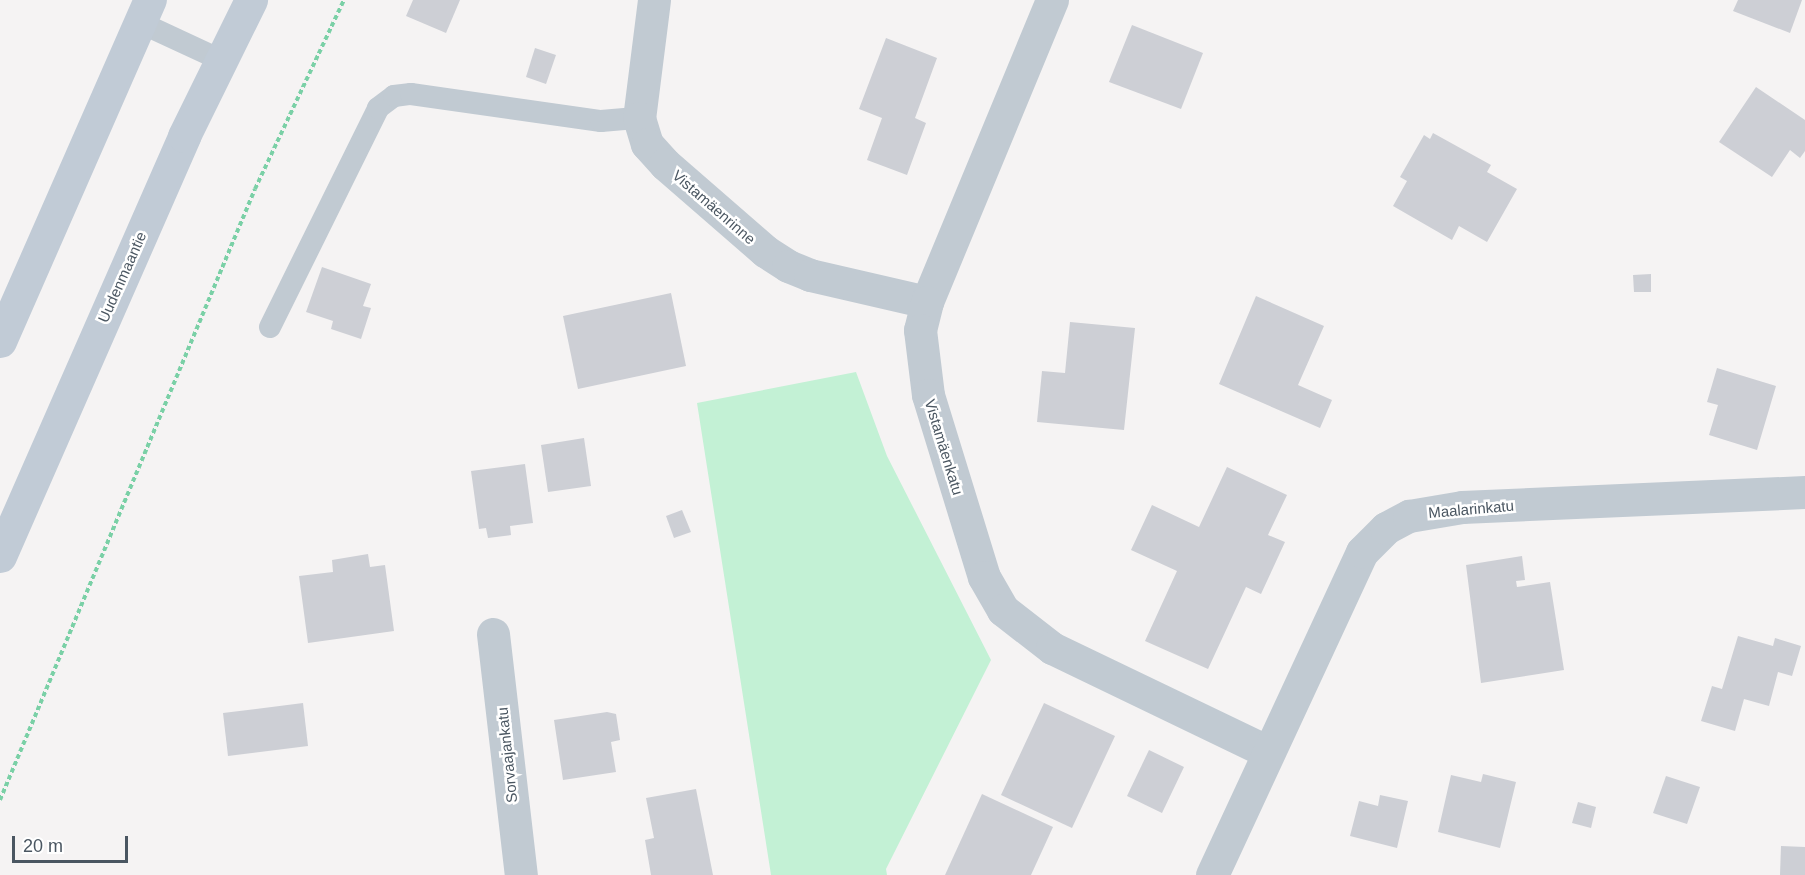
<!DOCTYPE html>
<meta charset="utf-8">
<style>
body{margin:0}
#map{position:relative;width:1805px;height:875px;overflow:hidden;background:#f5f3f3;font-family:Arial,sans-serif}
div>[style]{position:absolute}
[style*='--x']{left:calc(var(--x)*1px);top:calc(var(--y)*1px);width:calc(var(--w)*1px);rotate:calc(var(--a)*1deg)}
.green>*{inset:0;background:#c3f1d5}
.building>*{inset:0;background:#cdcfd5}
.path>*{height:4px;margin-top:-2px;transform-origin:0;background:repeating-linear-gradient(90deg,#7ad0a6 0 4.5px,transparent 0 7.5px)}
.lane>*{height:22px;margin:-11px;padding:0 11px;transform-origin:11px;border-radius:11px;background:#c1cad2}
.street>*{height:33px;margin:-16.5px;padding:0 16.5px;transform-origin:16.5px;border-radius:16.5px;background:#c1cad2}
.secondary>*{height:33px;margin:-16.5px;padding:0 16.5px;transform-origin:16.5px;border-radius:16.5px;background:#c1cbd6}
span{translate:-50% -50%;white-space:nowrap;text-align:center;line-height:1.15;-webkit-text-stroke:5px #fff;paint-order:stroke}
.street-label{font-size:15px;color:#4a5661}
.scale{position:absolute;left:12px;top:836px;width:116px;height:27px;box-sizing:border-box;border:3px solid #4a5661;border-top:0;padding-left:8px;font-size:18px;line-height:21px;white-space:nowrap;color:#4a5661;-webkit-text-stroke:4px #fff;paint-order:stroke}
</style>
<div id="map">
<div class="green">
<i style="clip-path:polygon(856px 372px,887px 456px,991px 660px,886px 869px,887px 875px,771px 875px,697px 403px)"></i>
</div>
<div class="building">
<i style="clip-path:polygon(413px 0,460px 0,446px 33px,406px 16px)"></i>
<i style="clip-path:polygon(1738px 0,1802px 0,1790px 33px,1733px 11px)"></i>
<i style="clip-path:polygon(1132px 25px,1203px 53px,1181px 109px,1109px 82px)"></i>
<i style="clip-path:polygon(886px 38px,937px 58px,915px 118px,926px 123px,907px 175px,867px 160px,882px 118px,859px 109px)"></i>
<i style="clip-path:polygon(535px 48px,556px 55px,546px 84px,526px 77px)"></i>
<i style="clip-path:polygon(1756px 87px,1805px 120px,1805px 151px,1800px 158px,1790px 150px,1772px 177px,1719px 142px)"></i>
<i style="clip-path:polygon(1433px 133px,1491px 165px,1487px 172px,1517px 189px,1487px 242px,1459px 226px,1452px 240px,1393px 206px,1407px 181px,1400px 177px,1424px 135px,1430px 139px)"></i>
<i style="clip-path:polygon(322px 267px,371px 284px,363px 306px,371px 308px,361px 339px,331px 329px,333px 321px,306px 312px)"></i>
<i style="clip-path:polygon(1651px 274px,1651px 292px,1634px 292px,1633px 275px)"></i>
<i style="clip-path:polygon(671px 293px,686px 366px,578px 389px,563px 316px)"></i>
<i style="clip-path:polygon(1256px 296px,1324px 326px,1298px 385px,1332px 400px,1320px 428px,1219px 384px)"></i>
<i style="clip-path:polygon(1070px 322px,1135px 328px,1124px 430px,1037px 422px,1042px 371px,1065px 373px)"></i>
<i style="clip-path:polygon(1717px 368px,1776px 386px,1757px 450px,1709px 435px,1718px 405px,1707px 402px)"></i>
<i style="clip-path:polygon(584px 438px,591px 486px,548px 492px,541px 445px)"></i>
<i style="clip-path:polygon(525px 464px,533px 523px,510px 526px,511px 535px,488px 538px,486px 528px,479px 529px,471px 471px)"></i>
<i style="clip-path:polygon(1227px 467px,1287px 495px,1268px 535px,1285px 542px,1261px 594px,1246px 587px,1208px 669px,1145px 641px,1177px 571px,1131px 550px,1152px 505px,1199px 527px)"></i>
<i style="clip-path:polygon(682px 510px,691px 532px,674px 538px,666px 516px)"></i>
<i style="clip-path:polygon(368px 554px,370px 567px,385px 565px,394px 631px,308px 643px,299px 576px,333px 572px,332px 560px)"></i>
<i style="clip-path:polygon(1522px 556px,1525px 580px,1516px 581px,1517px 587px,1550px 582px,1564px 670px,1481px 683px,1466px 565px)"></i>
<i style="clip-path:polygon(1738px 636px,1773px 646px,1775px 638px,1801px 646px,1792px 676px,1778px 672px,1769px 706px,1744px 699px,1735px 731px,1701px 721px,1712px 686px,1722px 689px)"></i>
<i style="clip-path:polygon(303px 703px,308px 746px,228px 756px,223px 713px)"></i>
<i style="clip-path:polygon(1044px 703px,1115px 736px,1072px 828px,1001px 795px)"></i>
<i style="clip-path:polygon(607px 712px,616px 714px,620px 740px,611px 742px,616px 772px,563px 780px,554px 720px)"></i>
<i style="clip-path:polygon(1149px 750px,1184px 767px,1162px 813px,1127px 796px)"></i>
<i style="clip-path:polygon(1483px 774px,1516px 782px,1500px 848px,1438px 832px,1451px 775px,1481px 782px)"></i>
<i style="clip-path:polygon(1666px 776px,1700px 787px,1687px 824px,1653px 813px)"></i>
<i style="clip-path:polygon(696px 789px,713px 875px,651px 875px,645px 840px,654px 838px,646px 798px)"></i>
<i style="clip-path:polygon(982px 794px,1053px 827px,1031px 875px,945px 875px)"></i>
<i style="clip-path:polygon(1380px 795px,1408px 801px,1397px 848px,1350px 836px,1359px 801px,1378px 806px)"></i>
<i style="clip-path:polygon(1578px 802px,1596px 807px,1591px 828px,1572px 823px)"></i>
<i style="clip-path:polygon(1781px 846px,1805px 847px,1805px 875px,1780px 875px)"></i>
</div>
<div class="path">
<i style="--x:0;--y:800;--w:662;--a:-67.35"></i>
<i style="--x:255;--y:189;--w:209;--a:-64.8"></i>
</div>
<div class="lane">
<i style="--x:139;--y:22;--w:90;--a:24.9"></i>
<i style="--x:270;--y:327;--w:244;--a:-63.7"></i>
<i style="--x:378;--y:108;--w:20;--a:-37"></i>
<i style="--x:394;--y:96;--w:17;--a:-7"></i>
<i style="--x:411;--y:94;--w:192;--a:8.1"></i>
<i style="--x:601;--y:121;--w:38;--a:-5"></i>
</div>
<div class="street">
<i style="--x:654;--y:0;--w:119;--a:97.2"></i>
<i style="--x:639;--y:118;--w:27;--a:73"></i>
<i style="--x:647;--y:144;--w:27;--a:48"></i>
<i style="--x:665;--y:164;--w:133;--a:41"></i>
<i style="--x:765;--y:251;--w:27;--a:33"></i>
<i style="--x:788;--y:266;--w:24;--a:22"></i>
<i style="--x:810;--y:275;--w:120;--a:13"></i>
<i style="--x:1052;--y:0;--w:327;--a:112.5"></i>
<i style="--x:927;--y:302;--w:29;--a:104"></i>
<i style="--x:920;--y:330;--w:65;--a:83"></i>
<i style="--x:928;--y:395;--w:190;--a:72.9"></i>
<i style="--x:984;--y:577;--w:38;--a:60"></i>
<i style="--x:1003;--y:610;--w:62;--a:37.8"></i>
<i style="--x:1052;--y:648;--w:240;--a:25.7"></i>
<i style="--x:493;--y:634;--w:243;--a:83.4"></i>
<i style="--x:1212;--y:875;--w:356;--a:-65.1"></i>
<i style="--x:1362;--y:552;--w:34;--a:-45"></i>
<i style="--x:1386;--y:528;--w:26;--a:-28"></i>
<i style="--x:1409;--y:516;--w:54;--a:-9.6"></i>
<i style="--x:1462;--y:507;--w:343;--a:-2.5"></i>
</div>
<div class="secondary">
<i style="--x:0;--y:341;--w:373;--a:-66.3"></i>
<i style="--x:0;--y:556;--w:459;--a:-66.3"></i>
<i style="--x:184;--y:136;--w:152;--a:-63.8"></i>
</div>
<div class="street-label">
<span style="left:714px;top:207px;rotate:41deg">Vistamäenrinne</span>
<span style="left:122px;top:277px;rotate:-66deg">Uudenmaantie</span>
<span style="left:944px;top:447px;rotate:73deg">Vistamäenkatu</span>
<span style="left:1471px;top:509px;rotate:-5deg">Maalarinkatu</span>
<span style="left:507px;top:755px;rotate:-96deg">Sorvaajankatu</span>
</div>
<div class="scale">20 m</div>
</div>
